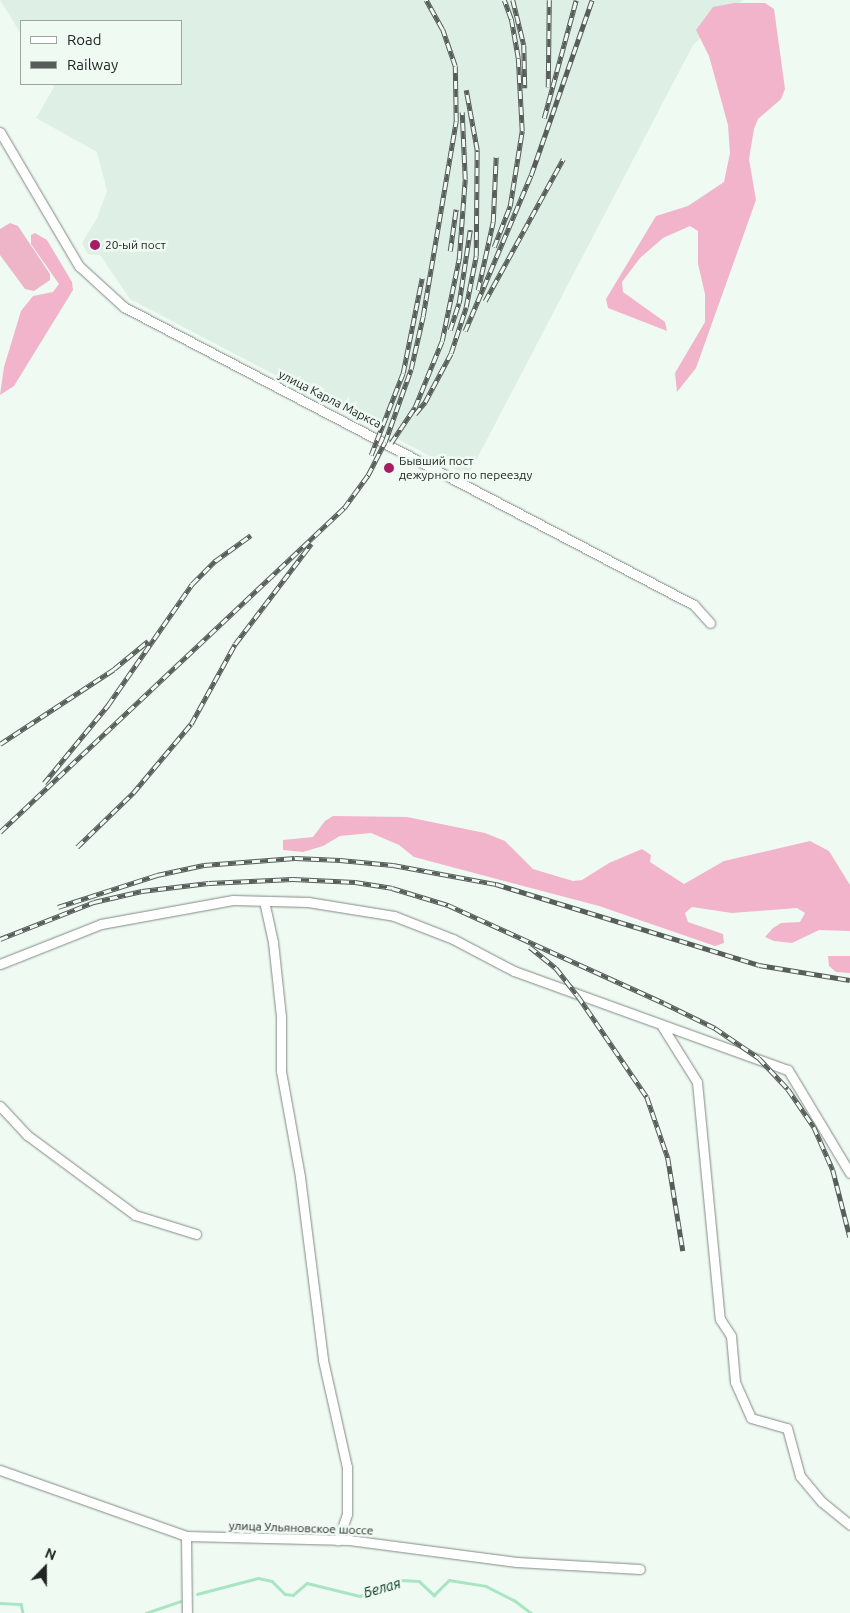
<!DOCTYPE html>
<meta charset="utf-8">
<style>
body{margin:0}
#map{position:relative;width:850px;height:1613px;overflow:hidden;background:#effaf3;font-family:Ubuntu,sans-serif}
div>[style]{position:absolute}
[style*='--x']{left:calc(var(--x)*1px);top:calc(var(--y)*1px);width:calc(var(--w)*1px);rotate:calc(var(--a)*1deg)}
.built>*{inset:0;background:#def0e5}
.green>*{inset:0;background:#eeb5c9}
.forest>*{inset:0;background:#f2b4ca}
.stream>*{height:2.5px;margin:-1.25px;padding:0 1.25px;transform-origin:1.25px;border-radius:1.25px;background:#a9e5c2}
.roads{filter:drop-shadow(0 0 1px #818a85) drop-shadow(0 0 1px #818a85)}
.street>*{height:9px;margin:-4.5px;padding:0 4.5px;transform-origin:4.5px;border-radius:4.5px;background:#fff}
.rail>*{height:4.5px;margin-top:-2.25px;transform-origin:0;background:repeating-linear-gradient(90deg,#effaf3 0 8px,#575d59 0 16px);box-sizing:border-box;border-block:1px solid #575d59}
.dots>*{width:14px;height:14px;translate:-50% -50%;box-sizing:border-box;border:2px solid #effaf3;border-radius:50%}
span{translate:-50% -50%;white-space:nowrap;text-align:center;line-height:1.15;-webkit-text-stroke:5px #effaf3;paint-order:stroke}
.poi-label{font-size:12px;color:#212522}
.left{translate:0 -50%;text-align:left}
.street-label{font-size:12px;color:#212522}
.water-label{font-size:14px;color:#01331e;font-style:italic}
.legend{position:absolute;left:20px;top:20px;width:162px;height:65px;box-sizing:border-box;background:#effaf3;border:1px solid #9da59f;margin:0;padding:6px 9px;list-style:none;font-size:15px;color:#212522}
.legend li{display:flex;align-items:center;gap:10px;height:25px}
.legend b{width:25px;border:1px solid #9da59f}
.north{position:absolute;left:20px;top:1543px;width:50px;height:50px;-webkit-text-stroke:4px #effaf3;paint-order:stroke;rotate:22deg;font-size:14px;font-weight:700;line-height:20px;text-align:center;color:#212522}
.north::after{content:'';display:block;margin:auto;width:18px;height:22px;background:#212522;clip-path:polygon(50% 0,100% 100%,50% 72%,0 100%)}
</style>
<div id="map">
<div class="built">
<i style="clip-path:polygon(0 0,743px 0,693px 45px,468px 476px,130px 299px,100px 255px,88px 254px,82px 243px,97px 218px,107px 191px,97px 152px,36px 118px,54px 87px,52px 84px,181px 84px,181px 21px,21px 21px,21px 34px)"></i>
</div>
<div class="green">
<i style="clip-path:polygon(10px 223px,18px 226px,50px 274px,50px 280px,34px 291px,25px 289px,0 255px,0 229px)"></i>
</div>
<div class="forest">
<i style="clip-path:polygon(734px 3px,765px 3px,774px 9px,785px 89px,781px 99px,758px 119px,754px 129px,749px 159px,756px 200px,696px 368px,677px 392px,675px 373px,705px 322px,705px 294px,698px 264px,698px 231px,690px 226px,663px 238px,640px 258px,622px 282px,623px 292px,665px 322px,667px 331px,608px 308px,606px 299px,656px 216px,688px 206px,724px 182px,730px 153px,728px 125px,709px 56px,696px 30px,713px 7px)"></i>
<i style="clip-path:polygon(35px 233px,47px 240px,72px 282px,73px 290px,14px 386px,0 395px,4px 367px,21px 311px,33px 296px,53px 292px,59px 284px,31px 244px,31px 235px)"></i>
<i style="clip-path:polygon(333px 816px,407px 817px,485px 833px,505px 841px,533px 869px,573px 881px,582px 880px,609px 863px,642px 849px,651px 855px,650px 862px,684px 884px,724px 861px,810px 841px,829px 851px,850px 885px,850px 931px,819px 930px,792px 943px,774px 941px,765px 937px,773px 928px,781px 923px,800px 922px,805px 913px,797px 908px,732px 913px,692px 907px,685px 913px,688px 922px,723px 934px,724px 943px,715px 946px,599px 906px,414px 857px,399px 845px,371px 833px,340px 836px,323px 846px,303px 852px,283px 850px,283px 840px,313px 837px,325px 821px)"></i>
<i style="clip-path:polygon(828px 956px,850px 956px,850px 973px,836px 972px,829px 966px)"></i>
</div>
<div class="stream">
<i style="--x:197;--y:1594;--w:63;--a:-14.7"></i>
<i style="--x:258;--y:1578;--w:14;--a:12"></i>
<i style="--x:272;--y:1581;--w:18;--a:45"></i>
<i style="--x:285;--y:1594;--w:8;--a:7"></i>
<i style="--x:293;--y:1595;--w:18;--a:-41"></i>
<i style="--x:307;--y:1583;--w:55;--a:13.8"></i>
<i style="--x:360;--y:1596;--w:43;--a:-21.8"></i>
<i style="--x:400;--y:1580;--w:19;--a:3"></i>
<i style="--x:419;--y:1581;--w:21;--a:43"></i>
<i style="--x:434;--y:1595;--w:21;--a:-45"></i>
<i style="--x:449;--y:1580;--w:37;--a:9"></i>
<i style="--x:486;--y:1586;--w:31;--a:27"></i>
<i style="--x:514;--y:1600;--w:21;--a:37"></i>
<i style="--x:0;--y:1603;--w:21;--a:3"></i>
<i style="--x:21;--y:1604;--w:9;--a:77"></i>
<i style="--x:146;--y:1613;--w:36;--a:-19"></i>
</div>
<div class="roads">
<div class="street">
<i style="--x:0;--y:132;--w:156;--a:59.5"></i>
<i style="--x:79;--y:266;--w:61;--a:42.3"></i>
<i style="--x:124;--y:307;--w:643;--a:27.6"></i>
<i style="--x:694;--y:605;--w:24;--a:48"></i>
<i style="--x:264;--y:901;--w:42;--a:77.6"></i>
<i style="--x:273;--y:942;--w:75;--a:83.9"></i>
<i style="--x:281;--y:1017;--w:54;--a:90"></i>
<i style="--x:281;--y:1071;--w:108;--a:79.8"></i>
<i style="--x:300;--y:1177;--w:184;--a:82.8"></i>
<i style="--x:323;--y:1360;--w:110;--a:77.4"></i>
<i style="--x:347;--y:1467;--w:47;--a:90"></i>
<i style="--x:347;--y:1514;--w:28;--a:109"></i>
<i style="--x:0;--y:964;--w:109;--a:-21.6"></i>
<i style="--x:101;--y:924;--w:134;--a:-10.3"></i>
<i style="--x:233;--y:900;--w:75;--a:1.5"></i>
<i style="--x:308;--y:902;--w:87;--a:9.2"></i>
<i style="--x:394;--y:916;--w:63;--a:21.3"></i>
<i style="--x:453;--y:939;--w:69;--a:27.7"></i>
<i style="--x:514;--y:971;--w:291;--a:19.9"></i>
<i style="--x:788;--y:1070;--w:120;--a:59"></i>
<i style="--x:662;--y:1026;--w:66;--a:58"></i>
<i style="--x:697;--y:1082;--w:238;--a:84.5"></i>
<i style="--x:720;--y:1319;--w:20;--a:57"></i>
<i style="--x:731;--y:1336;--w:46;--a:85"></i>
<i style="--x:735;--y:1382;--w:39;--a:66"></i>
<i style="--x:751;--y:1418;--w:37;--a:16"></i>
<i style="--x:787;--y:1428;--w:50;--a:74.8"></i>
<i style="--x:800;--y:1476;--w:34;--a:50"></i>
<i style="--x:822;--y:1502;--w:36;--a:39"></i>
<i style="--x:0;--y:1106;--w:40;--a:47"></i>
<i style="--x:27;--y:1135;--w:134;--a:36.5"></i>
<i style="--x:135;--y:1215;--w:64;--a:17.3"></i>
<i style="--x:0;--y:1470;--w:197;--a:19.5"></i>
<i style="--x:186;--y:1536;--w:163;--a:1.4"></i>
<i style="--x:349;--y:1540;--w:169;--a:7.5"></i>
<i style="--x:517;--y:1562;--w:123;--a:3.3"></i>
<i style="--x:186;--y:1536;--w:77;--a:89.3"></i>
</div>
</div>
<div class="rail">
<i style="--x:513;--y:0;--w:46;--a:76.3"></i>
<i style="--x:524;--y:45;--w:43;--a:88.7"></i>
<i style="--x:548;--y:87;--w:87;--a:-89.3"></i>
<i style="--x:544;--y:118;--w:122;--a:-74.8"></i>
<i style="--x:494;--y:247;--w:44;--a:-68.7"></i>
<i style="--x:510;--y:206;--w:76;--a:-80.9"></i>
<i style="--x:522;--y:131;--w:73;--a:-93.1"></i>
<i style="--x:518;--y:58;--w:40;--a:-100"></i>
<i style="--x:511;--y:19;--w:20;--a:-110"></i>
<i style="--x:450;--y:251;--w:42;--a:-81.9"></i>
<i style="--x:478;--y:290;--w:70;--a:-77.6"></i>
<i style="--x:493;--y:222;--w:65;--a:-87.4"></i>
<i style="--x:485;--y:301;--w:162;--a:-61.2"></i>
<i style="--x:450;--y:330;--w:28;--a:-72"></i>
<i style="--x:459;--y:303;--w:74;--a:-81.4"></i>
<i style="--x:465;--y:331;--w:169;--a:-67.1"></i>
<i style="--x:531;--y:175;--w:185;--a:-70.8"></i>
<i style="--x:415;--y:414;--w:16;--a:-50"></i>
<i style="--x:425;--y:402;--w:55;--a:-62"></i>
<i style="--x:451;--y:353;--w:48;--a:-71.9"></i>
<i style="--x:466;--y:307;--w:52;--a:-78.9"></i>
<i style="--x:476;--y:256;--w:106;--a:-89.5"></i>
<i style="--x:477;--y:150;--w:61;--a:-100.4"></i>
<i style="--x:391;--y:443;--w:43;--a:-56.3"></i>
<i style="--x:415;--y:407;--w:71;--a:-67.8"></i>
<i style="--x:442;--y:341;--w:84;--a:-78.3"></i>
<i style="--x:459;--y:259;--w:80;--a:-85.7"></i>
<i style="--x:465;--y:179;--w:67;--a:-92.6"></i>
<i style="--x:371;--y:455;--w:88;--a:-68.7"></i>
<i style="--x:403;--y:373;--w:97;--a:-78.7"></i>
<i style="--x:0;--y:744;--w:136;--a:-33.3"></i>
<i style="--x:114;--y:669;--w:44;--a:-39.5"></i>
<i style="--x:44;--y:783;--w:101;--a:-50.6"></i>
<i style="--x:108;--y:705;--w:147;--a:-55.2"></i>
<i style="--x:192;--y:584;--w:33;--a:-45"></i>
<i style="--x:215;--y:561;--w:44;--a:-35.8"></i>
<i style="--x:0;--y:832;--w:473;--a:-43.3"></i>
<i style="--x:344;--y:508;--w:41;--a:-54"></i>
<i style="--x:368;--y:475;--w:37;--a:-63"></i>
<i style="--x:385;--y:442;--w:77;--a:-70.4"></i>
<i style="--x:411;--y:369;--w:54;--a:-77.2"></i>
<i style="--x:423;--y:316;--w:198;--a:-80.4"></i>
<i style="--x:456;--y:121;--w:55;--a:-91"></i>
<i style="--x:455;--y:66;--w:39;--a:-109"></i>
<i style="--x:442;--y:29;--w:33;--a:-119"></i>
<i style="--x:77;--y:847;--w:78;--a:-44"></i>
<i style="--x:133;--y:793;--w:90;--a:-50"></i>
<i style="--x:191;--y:724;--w:91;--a:-61.2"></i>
<i style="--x:235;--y:644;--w:126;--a:-52.8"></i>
<i style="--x:58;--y:907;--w:104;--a:-17.9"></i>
<i style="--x:157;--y:875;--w:48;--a:-12"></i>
<i style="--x:204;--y:865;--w:91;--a:-4.4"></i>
<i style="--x:295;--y:858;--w:45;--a:2.5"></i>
<i style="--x:340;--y:860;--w:53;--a:5.4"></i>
<i style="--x:393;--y:865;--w:105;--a:10.5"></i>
<i style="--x:496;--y:884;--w:275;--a:17.1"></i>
<i style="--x:759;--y:965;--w:92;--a:9.4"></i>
<i style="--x:0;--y:939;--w:101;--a:-21.5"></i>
<i style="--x:94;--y:902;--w:49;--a:-12.9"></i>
<i style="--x:142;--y:891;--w:67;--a:-6.8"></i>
<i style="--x:209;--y:883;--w:84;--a:-2.7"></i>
<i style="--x:293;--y:879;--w:62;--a:2.8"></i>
<i style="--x:355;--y:882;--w:37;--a:9"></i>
<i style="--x:392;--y:888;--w:59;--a:16.9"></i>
<i style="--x:448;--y:905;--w:237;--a:24.4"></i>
<i style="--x:664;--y:1003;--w:57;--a:26.1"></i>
<i style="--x:715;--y:1028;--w:53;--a:34.3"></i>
<i style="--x:759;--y:1058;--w:42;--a:46.9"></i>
<i style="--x:788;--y:1089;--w:46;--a:55.6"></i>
<i style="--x:814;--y:1127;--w:47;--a:66.2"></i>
<i style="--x:833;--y:1170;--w:69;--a:75.8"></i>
<i style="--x:530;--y:947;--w:33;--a:39"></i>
<i style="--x:556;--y:968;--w:36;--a:52"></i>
<i style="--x:578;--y:996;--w:122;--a:55.7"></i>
<i style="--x:647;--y:1097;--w:65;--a:71"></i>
<i style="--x:668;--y:1158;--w:94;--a:80.8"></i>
</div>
<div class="dots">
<i style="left:95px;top:245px;background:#a61d64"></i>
<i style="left:389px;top:468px;background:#a61d64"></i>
</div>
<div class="poi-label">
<span class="left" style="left:105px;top:245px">20-ый пост</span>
<span class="left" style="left:399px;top:468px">Бывший пост<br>дежурного по переезду</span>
</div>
<div class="street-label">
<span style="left:330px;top:399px;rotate:27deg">улица Карла Маркса</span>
<span style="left:301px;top:1528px;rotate:2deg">улица Ульяновское шоссе</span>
</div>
<div class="water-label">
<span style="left:382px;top:1588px;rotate:-16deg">Белая</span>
</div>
<ul class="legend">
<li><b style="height:6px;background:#fff"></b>Road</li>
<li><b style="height:6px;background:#575d59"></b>Railway</li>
</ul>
<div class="north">N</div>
</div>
